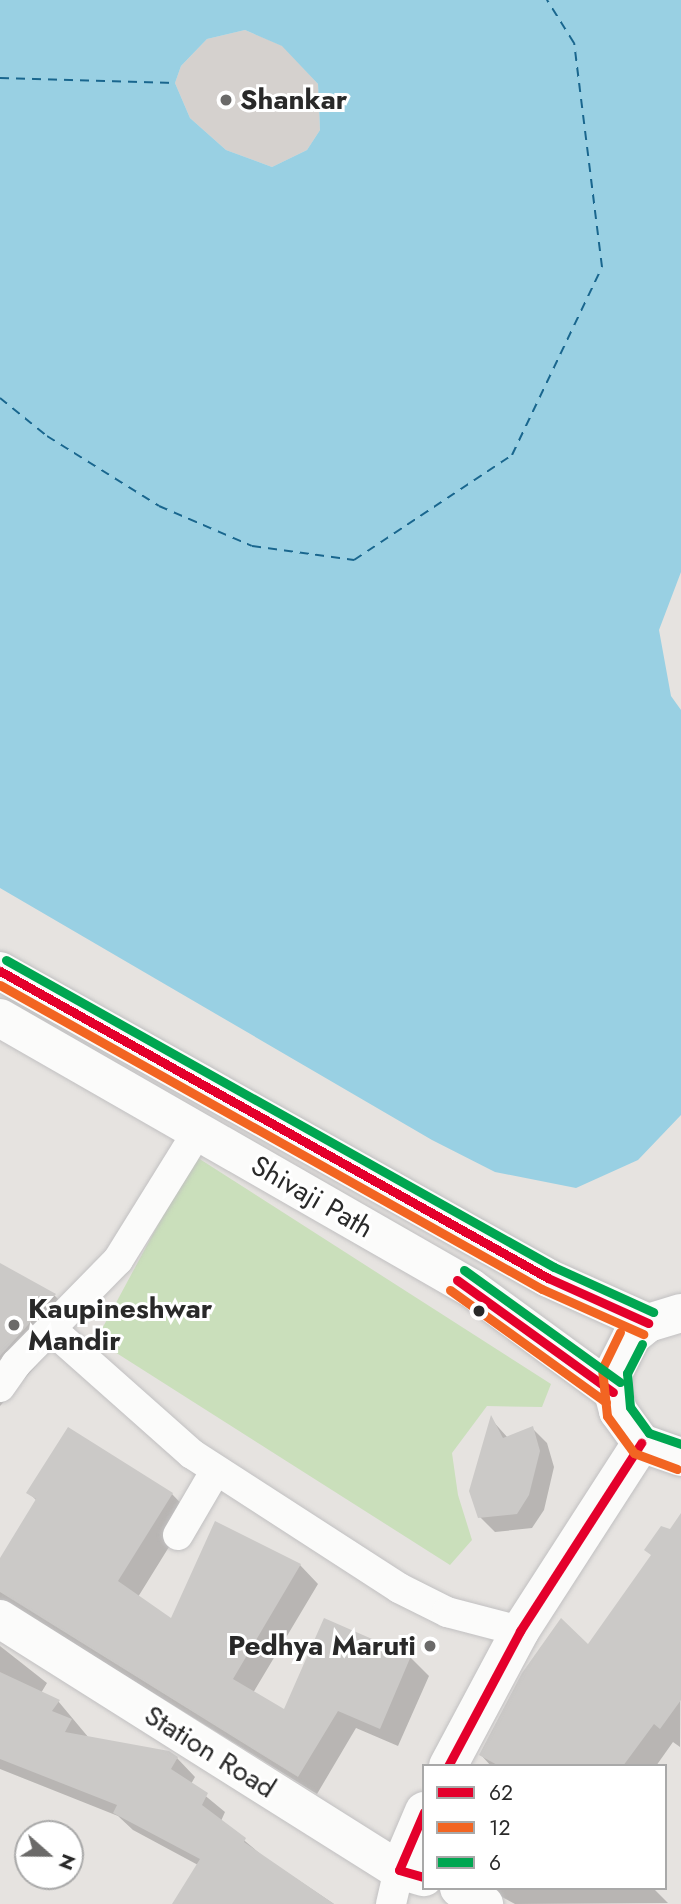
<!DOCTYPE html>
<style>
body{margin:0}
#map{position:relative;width:681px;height:1904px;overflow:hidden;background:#e6e3e0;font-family:Jost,sans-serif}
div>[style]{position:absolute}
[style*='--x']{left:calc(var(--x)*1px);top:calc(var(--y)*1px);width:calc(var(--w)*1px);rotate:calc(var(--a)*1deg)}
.green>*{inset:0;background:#cadfbb}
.plaza>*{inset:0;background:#d5d1ce}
.water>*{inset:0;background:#99d0e3}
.shadow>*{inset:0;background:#0003}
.ferry>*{height:2px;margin-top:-1px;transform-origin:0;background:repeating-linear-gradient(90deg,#19668e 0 9px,transparent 0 16px)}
.building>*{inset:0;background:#cbc9c7}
.roads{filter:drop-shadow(0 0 2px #c1c0c1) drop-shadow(0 0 2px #c1c0c1)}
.street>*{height:30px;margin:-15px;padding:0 15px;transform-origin:15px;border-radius:15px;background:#fbfbfa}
.secondary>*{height:38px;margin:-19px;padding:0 19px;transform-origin:19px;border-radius:19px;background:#fbfbfa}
.bus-1>*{height:9px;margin:-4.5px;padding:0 4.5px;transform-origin:4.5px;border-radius:4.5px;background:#e4002b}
.bus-2>*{height:9px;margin:-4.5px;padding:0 4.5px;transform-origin:4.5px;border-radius:4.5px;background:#f26522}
.bus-3>*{height:9px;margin:-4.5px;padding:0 4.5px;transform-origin:4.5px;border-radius:4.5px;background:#00a651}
.dots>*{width:19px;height:19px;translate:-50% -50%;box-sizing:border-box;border:4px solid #fff;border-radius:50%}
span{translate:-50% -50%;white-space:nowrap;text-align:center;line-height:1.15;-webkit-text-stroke:6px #fff;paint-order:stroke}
.poi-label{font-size:28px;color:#292929;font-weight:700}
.left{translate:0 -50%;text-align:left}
.right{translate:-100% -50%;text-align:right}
.street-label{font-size:28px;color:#292929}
.legend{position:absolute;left:422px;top:1764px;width:245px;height:126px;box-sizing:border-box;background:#fff;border:2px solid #a9a9a9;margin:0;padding:9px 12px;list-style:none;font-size:21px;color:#292929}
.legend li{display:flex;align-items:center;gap:14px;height:35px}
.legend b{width:35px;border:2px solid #a9a9a9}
.north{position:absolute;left:14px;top:1820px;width:70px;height:70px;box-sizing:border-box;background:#fff;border:2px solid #a9a9a9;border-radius:50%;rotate:111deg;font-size:19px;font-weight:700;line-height:28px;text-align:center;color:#292929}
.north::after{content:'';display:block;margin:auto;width:24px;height:32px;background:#6b6a69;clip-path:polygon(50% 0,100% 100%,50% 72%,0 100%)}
</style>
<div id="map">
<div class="green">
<i style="clip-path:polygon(195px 1156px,551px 1384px,542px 1407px,487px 1406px,452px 1453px,458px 1495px,472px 1540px,450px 1565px,96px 1340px)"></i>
</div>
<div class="plaza">
<i style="clip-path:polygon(245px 30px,283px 46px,318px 84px,320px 130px,307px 150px,272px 167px,226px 150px,190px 118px,175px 83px,181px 66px,207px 39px)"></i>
</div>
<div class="water">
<i style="clip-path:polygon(evenodd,0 0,681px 0,681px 572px,659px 630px,671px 696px,681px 710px,681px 1115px,638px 1160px,576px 1188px,495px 1172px,432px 1140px,0 888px,0 0,245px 30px,282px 46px,318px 84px,320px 130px,307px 150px,272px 167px,226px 150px,190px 118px,175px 83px,181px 66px,207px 39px,245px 30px)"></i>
</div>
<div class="shadow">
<i style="clip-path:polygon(0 1265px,55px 1296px,78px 1319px,0 1406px)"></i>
<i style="clip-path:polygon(491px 1419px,508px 1438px,532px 1428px,547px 1443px,554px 1467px,544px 1510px,532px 1528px,495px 1532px,480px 1517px)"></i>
<i style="clip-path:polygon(68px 1430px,172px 1494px,190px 1513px,138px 1597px,172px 1620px,300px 1565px,318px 1584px,253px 1693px,285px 1712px,410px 1657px,429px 1676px,398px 1746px,356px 1728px,317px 1794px,32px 1618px,0 1630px,0 1561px,37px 1501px,29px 1493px)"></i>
<i style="clip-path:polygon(681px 1525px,680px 1747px,673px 1742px,656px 1766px,491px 1766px,481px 1755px,588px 1646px)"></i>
<i style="clip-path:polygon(0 1646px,47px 1683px,41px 1693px,58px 1701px,89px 1738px,177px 1758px,195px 1777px,191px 1784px,225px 1812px,221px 1821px,264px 1857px,334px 1904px,174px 1904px,198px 1865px,133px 1830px,118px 1816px,0 1769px)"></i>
<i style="clip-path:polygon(485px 1888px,653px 1888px,668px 1903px,515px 1904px)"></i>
</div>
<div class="ferry">
<i style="--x:0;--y:78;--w:175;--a:1.6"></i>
<i style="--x:0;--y:398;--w:60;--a:39"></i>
<i style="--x:47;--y:436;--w:132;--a:32"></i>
<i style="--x:159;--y:506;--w:101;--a:23.3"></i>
<i style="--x:252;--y:546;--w:103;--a:7.8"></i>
<i style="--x:354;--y:560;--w:190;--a:-33.6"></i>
<i style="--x:512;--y:455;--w:208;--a:-64.4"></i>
<i style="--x:602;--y:267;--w:226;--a:-97.1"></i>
<i style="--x:574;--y:43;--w:51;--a:-122.1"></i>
</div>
<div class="building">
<i style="clip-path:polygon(0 1263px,56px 1294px,0 1356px)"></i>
<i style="clip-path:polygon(491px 1415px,503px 1438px,533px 1426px,540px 1451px,529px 1495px,517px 1514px,478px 1518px,469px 1491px)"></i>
<i style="clip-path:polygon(68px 1427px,173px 1493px,118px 1581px,171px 1618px,215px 1521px,301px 1564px,233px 1679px,284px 1709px,324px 1618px,411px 1656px,380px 1729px,338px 1711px,298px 1777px,0 1592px,0 1558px,36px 1499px,26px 1493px)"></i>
<i style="clip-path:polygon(681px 1513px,681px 1700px,660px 1729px,654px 1724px,623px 1766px,499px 1766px,479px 1755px,522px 1673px,561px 1618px,588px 1644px,651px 1555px,644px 1550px,661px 1526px,670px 1529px)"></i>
<i style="clip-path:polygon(0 1672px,60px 1700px,52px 1711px,72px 1719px,65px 1732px,169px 1751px,178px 1757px,171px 1769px,208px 1793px,202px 1805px,246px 1838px,244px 1842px,334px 1904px,172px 1904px,200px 1859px,113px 1813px,117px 1805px,0 1759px)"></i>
</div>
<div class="roads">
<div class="street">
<i style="--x:51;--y:1329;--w:188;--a:41.6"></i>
<i style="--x:192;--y:1454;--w:247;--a:32.9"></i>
<i style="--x:399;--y:1588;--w:54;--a:26.6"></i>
<i style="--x:447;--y:1612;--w:75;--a:14.6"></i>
<i style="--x:0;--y:1387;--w:28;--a:-55"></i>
<i style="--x:16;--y:1364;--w:146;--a:-45.6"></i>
<i style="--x:118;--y:1260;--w:152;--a:-58.2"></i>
<i style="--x:178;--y:1535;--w:75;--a:-59.7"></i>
<i style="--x:391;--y:1904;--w:35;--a:-77"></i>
</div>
<div class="secondary">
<i style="--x:0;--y:971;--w:628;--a:29.26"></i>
<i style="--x:548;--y:1278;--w:110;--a:24.2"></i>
<i style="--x:0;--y:1018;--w:543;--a:29.82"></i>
<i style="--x:471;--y:1288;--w:176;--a:36.2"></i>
<i style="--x:681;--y:1313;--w:34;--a:163"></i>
<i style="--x:648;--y:1323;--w:21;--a:141"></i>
<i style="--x:632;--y:1336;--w:39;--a:117"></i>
<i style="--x:614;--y:1371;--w:21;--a:93"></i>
<i style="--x:613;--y:1392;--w:20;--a:75"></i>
<i style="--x:618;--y:1411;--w:39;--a:54"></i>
<i style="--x:641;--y:1443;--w:42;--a:19.3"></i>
<i style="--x:0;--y:1619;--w:471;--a:32.2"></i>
<i style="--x:399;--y:1870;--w:26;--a:16"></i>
<i style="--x:448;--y:1766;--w:153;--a:-61.9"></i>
<i style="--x:520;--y:1631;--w:224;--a:-57.2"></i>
<i style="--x:399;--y:1870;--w:64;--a:-67"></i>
<i style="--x:459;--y:1888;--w:30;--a:33"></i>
</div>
</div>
<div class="bus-1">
<i style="--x:0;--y:971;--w:628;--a:29.26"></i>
<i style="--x:548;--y:1278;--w:110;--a:24.2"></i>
<i style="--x:457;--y:1280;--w:192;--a:35.7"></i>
<i style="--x:448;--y:1766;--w:153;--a:-61.9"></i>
<i style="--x:520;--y:1631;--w:224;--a:-57.2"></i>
<i style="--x:424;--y:1812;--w:63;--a:113.3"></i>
<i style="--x:399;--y:1870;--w:26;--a:16"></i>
</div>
<div class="bus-2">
<i style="--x:0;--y:985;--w:621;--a:29.29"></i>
<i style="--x:542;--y:1289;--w:111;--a:24"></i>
<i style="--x:450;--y:1290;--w:192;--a:35.7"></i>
<i style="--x:620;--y:1332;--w:41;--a:115.9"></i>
<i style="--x:602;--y:1369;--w:47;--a:83.9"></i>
<i style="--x:607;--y:1416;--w:46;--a:53.9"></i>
<i style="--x:634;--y:1453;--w:46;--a:20.4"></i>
</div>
<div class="bus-3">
<i style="--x:6;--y:960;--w:628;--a:29.26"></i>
<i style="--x:554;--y:1267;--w:109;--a:24.4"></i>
<i style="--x:464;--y:1270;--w:192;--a:35.7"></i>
<i style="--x:642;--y:1344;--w:33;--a:117"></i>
<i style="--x:627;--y:1373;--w:34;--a:85"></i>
<i style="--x:630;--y:1407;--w:32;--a:54"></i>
<i style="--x:649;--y:1433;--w:34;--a:19"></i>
</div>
<div class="dots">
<i style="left:226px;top:100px;background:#6b6a69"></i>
<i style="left:479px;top:1311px;background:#292929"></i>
<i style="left:14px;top:1325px;background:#6b6a69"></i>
<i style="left:430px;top:1646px;background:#6b6a69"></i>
</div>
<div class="poi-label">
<span class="left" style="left:240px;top:100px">Shankar</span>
<span class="left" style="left:28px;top:1325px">Kaupineshwar<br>Mandir</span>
<span class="right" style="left:416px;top:1646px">Pedhya Maruti</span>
</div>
<div class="street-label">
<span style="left:312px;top:1197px;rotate:30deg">Shivaji Path</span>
<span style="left:210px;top:1752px;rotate:32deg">Station Road</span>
</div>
<ul class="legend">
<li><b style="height:9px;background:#e4002b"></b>62</li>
<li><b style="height:9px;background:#f26522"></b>12</li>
<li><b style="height:9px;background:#00a651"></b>6</li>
</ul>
<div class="north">N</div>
</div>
